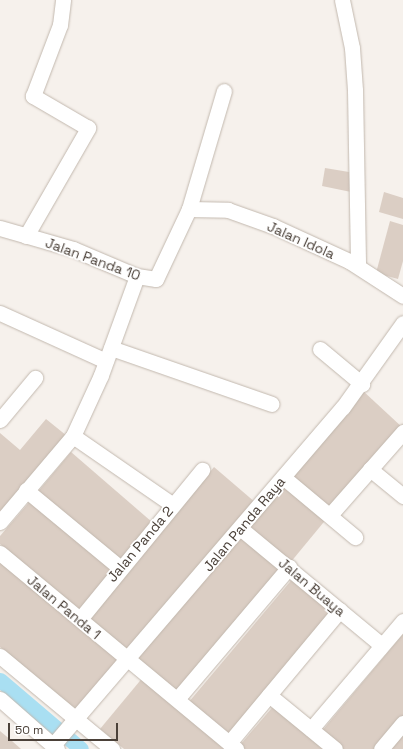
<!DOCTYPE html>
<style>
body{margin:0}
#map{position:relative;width:403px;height:749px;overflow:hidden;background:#f6f1ec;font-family:"Space Grotesk",sans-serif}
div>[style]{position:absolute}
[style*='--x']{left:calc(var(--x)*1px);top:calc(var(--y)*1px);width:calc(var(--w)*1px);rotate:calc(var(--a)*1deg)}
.canal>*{height:15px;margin:-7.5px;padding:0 7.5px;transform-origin:7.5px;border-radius:7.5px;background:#a9dff2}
.building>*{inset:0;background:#dbcec4}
.roads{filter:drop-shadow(0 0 1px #c2b8ae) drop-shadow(0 0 1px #c2b8ae)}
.minor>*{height:15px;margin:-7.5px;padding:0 7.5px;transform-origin:7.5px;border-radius:7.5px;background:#fff}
span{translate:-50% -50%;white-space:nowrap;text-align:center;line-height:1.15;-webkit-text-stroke:3.5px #fff;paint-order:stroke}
.street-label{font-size:14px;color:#4b4139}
.scale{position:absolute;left:8px;top:723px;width:110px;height:18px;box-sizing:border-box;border:2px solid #4b4139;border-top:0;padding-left:5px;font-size:12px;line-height:14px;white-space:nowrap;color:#4b4139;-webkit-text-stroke:3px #fff;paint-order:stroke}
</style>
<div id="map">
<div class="canal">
<i style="--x:0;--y:680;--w:106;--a:40.4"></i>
</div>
<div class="building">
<i style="clip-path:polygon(325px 168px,355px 173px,351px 192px,322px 186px)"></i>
<i style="clip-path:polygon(384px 192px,403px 198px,403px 219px,379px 212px)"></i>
<i style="clip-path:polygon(390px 221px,403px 225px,403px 261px,398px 279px,376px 273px)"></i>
<i style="clip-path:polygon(362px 390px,403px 428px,330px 515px,288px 479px)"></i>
<i style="clip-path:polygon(46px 419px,67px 436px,0 516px,0 433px,20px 450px)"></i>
<i style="clip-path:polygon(71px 452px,152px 522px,117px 564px,36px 494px)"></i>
<i style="clip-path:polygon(214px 467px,256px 503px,129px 655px,87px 620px)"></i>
<i style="clip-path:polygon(286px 481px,328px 517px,290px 563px,247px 528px)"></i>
<i style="clip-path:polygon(32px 499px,113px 569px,78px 611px,0 544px,0 536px)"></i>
<i style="clip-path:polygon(242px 531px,284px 566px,179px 693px,136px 657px)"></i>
<i style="clip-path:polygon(0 558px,122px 661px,79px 713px,0 647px)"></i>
<i style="clip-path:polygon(294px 577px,337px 612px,231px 739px,188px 703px)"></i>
<i style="clip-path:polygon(403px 634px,403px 720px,379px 749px,342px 749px,321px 732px)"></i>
<i style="clip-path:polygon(144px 676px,230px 749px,124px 749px,100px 729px)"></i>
<i style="clip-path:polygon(276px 703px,329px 749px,245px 749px,240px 745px)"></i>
<i style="clip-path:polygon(0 731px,12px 741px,21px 749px,0 749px)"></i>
<i style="clip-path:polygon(403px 731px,403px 749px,388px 749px)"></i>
</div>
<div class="roads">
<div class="minor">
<i style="--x:342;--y:0;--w:49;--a:78.2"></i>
<i style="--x:352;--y:48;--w:42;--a:85.9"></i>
<i style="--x:355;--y:90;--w:176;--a:89"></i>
<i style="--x:189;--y:209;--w:39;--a:1"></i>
<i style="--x:228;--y:210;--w:48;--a:19.6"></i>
<i style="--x:273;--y:226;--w:84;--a:24.7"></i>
<i style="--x:349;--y:261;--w:64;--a:32.9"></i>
<i style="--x:0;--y:228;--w:76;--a:16"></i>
<i style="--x:73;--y:249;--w:69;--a:22.9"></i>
<i style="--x:137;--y:276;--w:19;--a:9"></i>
<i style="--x:156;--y:279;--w:77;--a:-64.8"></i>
<i style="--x:189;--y:209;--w:123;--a:-73.5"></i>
<i style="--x:26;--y:236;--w:125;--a:-60.1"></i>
<i style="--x:88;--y:128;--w:64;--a:-149.8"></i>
<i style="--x:33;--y:96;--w:76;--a:-69.2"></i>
<i style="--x:60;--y:25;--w:25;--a:-83"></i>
<i style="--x:0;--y:313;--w:116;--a:24.4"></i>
<i style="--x:111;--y:348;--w:170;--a:19.2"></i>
<i style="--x:320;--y:349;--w:55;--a:39.8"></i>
<i style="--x:0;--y:420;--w:55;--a:-50.2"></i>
<i style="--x:73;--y:436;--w:121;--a:34.6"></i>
<i style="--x:370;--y:469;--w:43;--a:39.3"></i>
<i style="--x:283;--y:477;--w:94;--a:39.8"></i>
<i style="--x:26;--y:490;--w:121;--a:39.6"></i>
<i style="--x:330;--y:515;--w:111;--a:-48.7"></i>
<i style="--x:0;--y:522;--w:113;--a:-49.7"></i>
<i style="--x:73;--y:436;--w:67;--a:-65.3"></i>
<i style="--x:101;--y:375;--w:105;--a:-70"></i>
<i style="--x:240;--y:528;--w:179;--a:39.6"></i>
<i style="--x:378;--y:642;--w:6;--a:72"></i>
<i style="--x:0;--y:553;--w:307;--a:39.7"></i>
<i style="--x:80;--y:619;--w:193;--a:-50.7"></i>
<i style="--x:0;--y:656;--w:146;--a:39.7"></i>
<i style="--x:269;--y:695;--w:85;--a:39.3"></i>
<i style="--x:178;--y:698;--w:172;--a:-49.7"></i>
<i style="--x:0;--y:699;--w:76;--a:41.3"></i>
<i style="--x:311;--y:729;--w:142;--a:-49.6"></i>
<i style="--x:229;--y:743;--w:173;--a:-50.2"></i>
<i style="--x:53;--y:745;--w:445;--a:-49.4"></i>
<i style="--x:343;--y:407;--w:103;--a:-54.5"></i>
<i style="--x:381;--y:749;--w:34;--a:-50"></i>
</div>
</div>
<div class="street-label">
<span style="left:301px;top:240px;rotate:24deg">Jalan Idola</span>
<span style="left:93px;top:259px;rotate:20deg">Jalan Panda 10</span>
<span style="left:244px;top:524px;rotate:-50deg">Jalan Panda Raya</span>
<span style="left:140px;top:544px;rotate:-50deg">Jalan Panda 2</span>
<span style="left:312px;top:587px;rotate:40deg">Jalan Buaya</span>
<span style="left:64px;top:607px;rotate:40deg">Jalan Panda 1</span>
</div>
<div class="scale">50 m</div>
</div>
